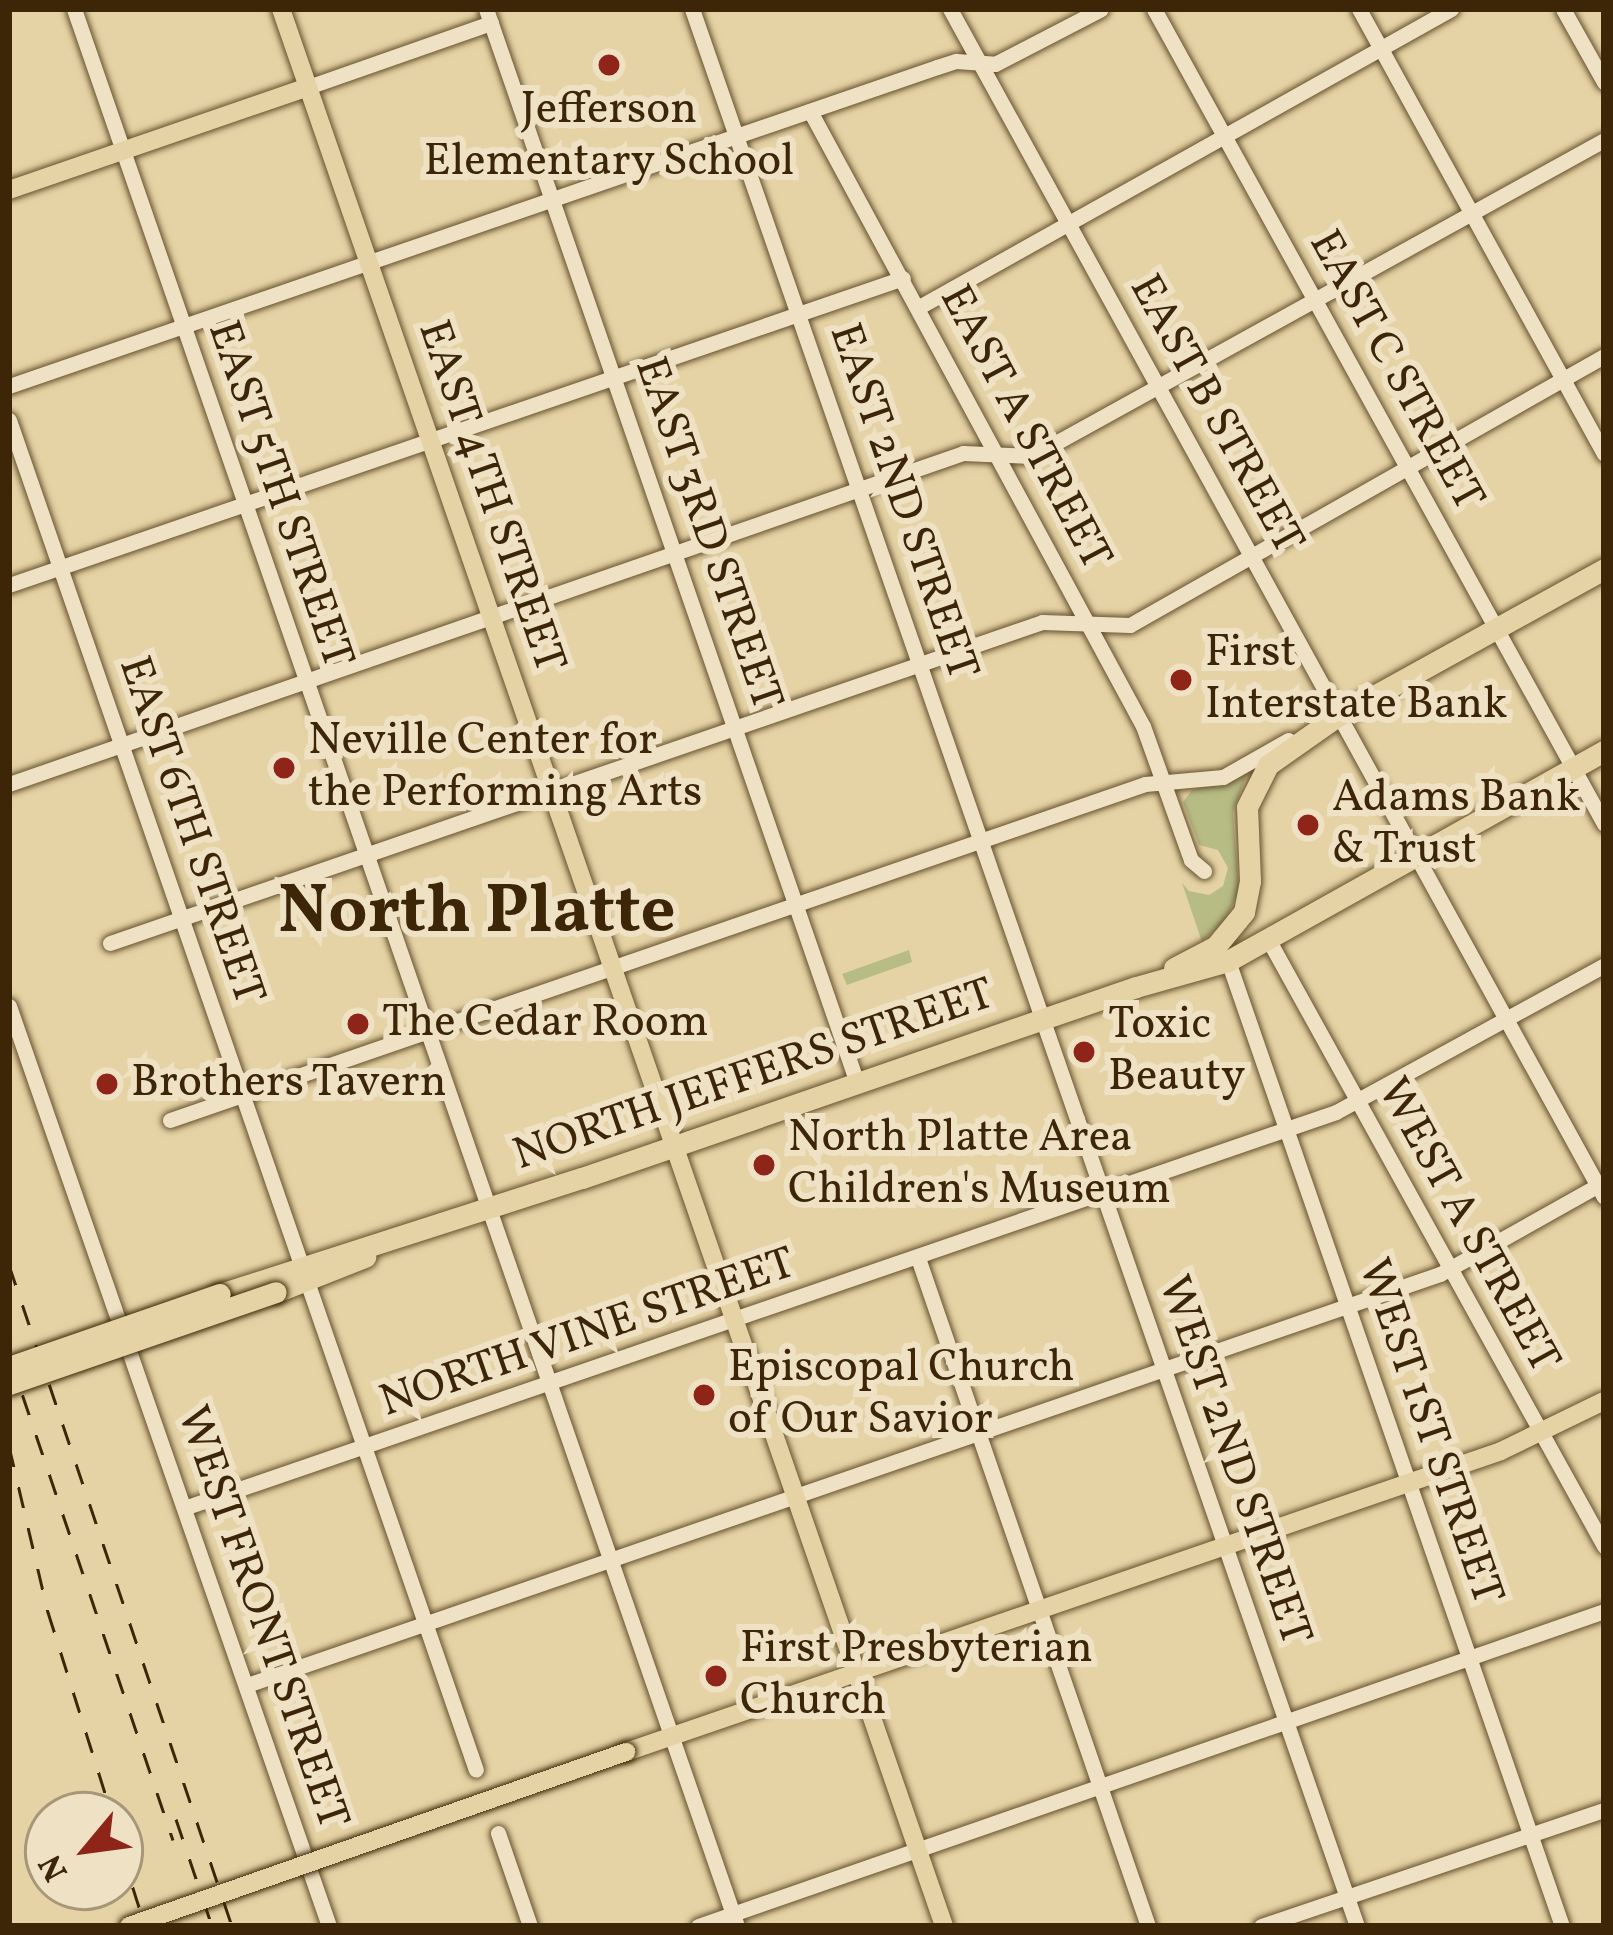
<!DOCTYPE html>
<style>
body{margin:0}
#map{position:relative;width:1613px;height:1935px;overflow:hidden;background:#e6d3a5;font-family:Vollkorn,serif}
div>[style]{position:absolute}
[style*='--x']{left:calc(var(--x)*1px);top:calc(var(--y)*1px);width:calc(var(--w)*1px);rotate:calc(var(--a)*1deg)}
.green>*{inset:0;background:#b7bc85}
.roads{filter:drop-shadow(0 0 3px #66512e) drop-shadow(0 0 3px #66512e)}
.minor>*{height:15px;margin:-7.5px;padding:0 7.5px;transform-origin:7.5px;border-radius:7.5px;background:#efe2c4}
.major>*{height:18px;margin:-9px;padding:0 9px;transform-origin:9px;border-radius:9px;background:#e6d3a5}
.highway>*{height:21px;margin:-10.5px;padding:0 10.5px;transform-origin:10.5px;border-radius:10.5px;background:#e6d3a5}
.rail>*{height:3px;margin-top:-1.5px;transform-origin:0;background:repeating-linear-gradient(90deg,#3c2607 0 21px,transparent 0 42px)}
.bridges{filter:drop-shadow(0 0 3px #3c2607) drop-shadow(0 0 3px #3c2607)}
.major-bridge>*{height:18px;margin:-9px;padding:0 9px;transform-origin:9px;border-radius:9px;background:#e6d3a5}
.highway-bridge>*{height:21px;margin:-10.5px;padding:0 10.5px;transform-origin:10.5px;border-radius:10.5px;background:#e6d3a5}
.dots>*{width:33px;height:33px;translate:-50% -50%;box-sizing:border-box;border:6px solid #efe2c4;border-radius:50%}
span{translate:-50% -50%;white-space:nowrap;text-align:center;line-height:1.15;-webkit-text-stroke:12px #efe2c4;paint-order:stroke}
.poi-label{font-size:45px;color:#3c2607}
.left{translate:0 -50%;text-align:left}
.street-label{font-size:45px;color:#3c2607}
.town-label{font-size:69px;color:#3c2607;font-weight:700}
.frame{position:absolute;inset:0;border:12px solid #3c2607;pointer-events:none}
.north{position:absolute;left:24px;top:1791px;width:120px;height:120px;box-sizing:border-box;background:#efe2c4;border:3px solid #a79778;border-radius:50%;rotate:241deg;font-size:33px;font-weight:700;line-height:48px;text-align:center;color:#3c2607}
.north::after{content:'';display:block;margin:auto;width:42px;height:54px;background:#8f2418;clip-path:polygon(50% 0,100% 100%,50% 72%,0 100%)}
</style>
<div id="map">
<div class="green">
<i style="clip-path:polygon(1247px 773px,1233px 813px,1239px 891px,1225px 921px,1202px 942px,1182px 883px,1189px 891px,1209px 895px,1223px 886px,1228px 868px,1218px 850px,1199px 845px,1183px 802px,1192px 790px)"></i>
<i style="clip-path:polygon(909px 950px,912px 962px,847px 985px,842px 974px)"></i>
</div>
<div class="roads">
<div class="minor">
<i style="--x:74;--y:9;--w:2028;--a:70.92"></i>
<i style="--x:486;--y:9;--w:1136;--a:70.94"></i>
<i style="--x:692;--y:9;--w:2029;--a:70.87"></i>
<i style="--x:950;--y:9;--w:1356;--a:61.17"></i>
<i style="--x:1154;--y:9;--w:931;--a:61.09"></i>
<i style="--x:1359;--y:9;--w:508;--a:61.16"></i>
<i style="--x:1563;--y:9;--w:84;--a:60.7"></i>
<i style="--x:308;--y:87;--w:194;--a:-19.3"></i>
<i style="--x:810;--y:111;--w:699;--a:61.57"></i>
<i style="--x:1143;--y:726;--w:142;--a:70.3"></i>
<i style="--x:1191;--y:860;--w:17;--a:40"></i>
<i style="--x:919;--y:307;--w:610;--a:-29.26"></i>
<i style="--x:9;--y:386;--w:981;--a:-18.97"></i>
<i style="--x:937;--y:67;--w:20;--a:-18"></i>
<i style="--x:956;--y:61;--w:39;--a:4"></i>
<i style="--x:995;--y:64;--w:119;--a:-27.4"></i>
<i style="--x:9;--y:420;--w:1428;--a:70.92"></i>
<i style="--x:9;--y:585;--w:945;--a:-18.95"></i>
<i style="--x:9;--y:784;--w:1010;--a:-19.13"></i>
<i style="--x:963;--y:453;--w:69;--a:2.5"></i>
<i style="--x:1032;--y:456;--w:653;--a:-28.92"></i>
<i style="--x:1268;--y:939;--w:694;--a:61.03"></i>
<i style="--x:110;--y:943;--w:986;--a:-19"></i>
<i style="--x:1042;--y:622;--w:88;--a:2"></i>
<i style="--x:1130;--y:625;--w:545;--a:-29.58"></i>
<i style="--x:1228;--y:961;--w:1021;--a:70.91"></i>
<i style="--x:9;--y:1006;--w:974;--a:70.82"></i>
<i style="--x:170;--y:1120;--w:1031;--a:-19.01"></i>
<i style="--x:1145;--y:784;--w:78;--a:-5.1"></i>
<i style="--x:1223;--y:777;--w:75;--a:-29.6"></i>
<i style="--x:918;--y:1258;--w:706;--a:71"></i>
<i style="--x:184;--y:1508;--w:1218;--a:-18.97"></i>
<i style="--x:1336;--y:1112;--w:306;--a:-28.7"></i>
<i style="--x:247;--y:1685;--w:1262;--a:-19.01"></i>
<i style="--x:1440;--y:1274;--w:188;--a:-29.3"></i>
<i style="--x:498;--y:1833;--w:98;--a:71"></i>
<i style="--x:698;--y:1926;--w:959;--a:-19.17"></i>
<i style="--x:1261;--y:1926;--w:362;--a:-18.7"></i>
</div>
<div class="major">
<i style="--x:281;--y:9;--w:2028;--a:70.92"></i>
<i style="--x:9;--y:190;--w:316;--a:-19"></i>
<i style="--x:626;--y:1752;--w:925;--a:-18.98"></i>
<i style="--x:1501;--y:1451;--w:114;--a:-25.9"></i>
</div>
<div class="highway">
<i style="--x:1174;--y:968;--w:47;--a:-27.6"></i>
<i style="--x:1216;--y:946;--w:44;--a:-50.5"></i>
<i style="--x:1244;--y:912;--w:32;--a:-79"></i>
<i style="--x:1250;--y:881;--w:74;--a:-92.3"></i>
<i style="--x:1247;--y:807;--w:47;--a:-63.4"></i>
<i style="--x:1268;--y:765;--w:83;--a:-35.2"></i>
<i style="--x:1336;--y:717;--w:306;--a:-28.9"></i>
<i style="--x:276;--y:1292;--w:96;--a:-21.5"></i>
<i style="--x:220;--y:1294;--w:380;--a:-17.8"></i>
<i style="--x:582;--y:1178;--w:586;--a:-19.02"></i>
<i style="--x:1136;--y:987;--w:96;--a:-15.8"></i>
<i style="--x:1228;--y:961;--w:431;--a:-29.2"></i>
</div>
</div>
<div class="rail">
<i style="--x:9;--y:1265;--w:698;--a:71.36"></i>
<i style="--x:9;--y:1355;--w:512;--a:71.32"></i>
<i style="--x:9;--y:1446;--w:171;--a:76.8"></i>
<i style="--x:48;--y:1612;--w:213;--a:72.5"></i>
<i style="--x:176;--y:1819;--w:113;--a:71.4"></i>
<i style="--x:120;--y:1847;--w:83;--a:72.4"></i>
</div>
<div class="bridges">
<div class="major-bridge">
<i style="--x:129;--y:1926;--w:527;--a:-19.3"></i>
</div>
<div class="highway-bridge">
<i style="--x:9;--y:1367;--w:223;--a:-19.1"></i>
<i style="--x:9;--y:1384;--w:282;--a:-19"></i>
</div>
</div>
<div class="dots">
<i style="left:609px;top:65px;background:#8f2418"></i>
<i style="left:1181px;top:680px;background:#8f2418"></i>
<i style="left:284px;top:768px;background:#8f2418"></i>
<i style="left:1308px;top:825px;background:#8f2418"></i>
<i style="left:358px;top:1024px;background:#8f2418"></i>
<i style="left:1084px;top:1052px;background:#8f2418"></i>
<i style="left:107px;top:1084px;background:#8f2418"></i>
<i style="left:764px;top:1165px;background:#8f2418"></i>
<i style="left:704px;top:1395px;background:#8f2418"></i>
<i style="left:716px;top:1676px;background:#8f2418"></i>
</div>
<div class="poi-label">
<span style="left:609px;top:137px">Jefferson<br>Elementary School</span>
<span class="left" style="left:1205px;top:680px">First<br>Interstate Bank</span>
<span class="left" style="left:308px;top:768px">Neville Center for<br>the Performing Arts</span>
<span class="left" style="left:1332px;top:825px">Adams Bank<br>&amp; Trust</span>
<span class="left" style="left:382px;top:1024px">The Cedar Room</span>
<span class="left" style="left:1108px;top:1052px">Toxic<br>Beauty</span>
<span class="left" style="left:131px;top:1084px">Brothers Tavern</span>
<span class="left" style="left:788px;top:1165px">North Platte Area<br>Children's Museum</span>
<span class="left" style="left:728px;top:1395px">Episcopal Church<br>of Our Savior</span>
<span class="left" style="left:740px;top:1676px">First Presbyterian<br>Church</span>
</div>
<div class="street-label">
<span style="left:1395px;top:371px;rotate:61deg">EAST C STREET</span>
<span style="left:1215px;top:415px;rotate:61deg">EAST B STREET</span>
<span style="left:1024px;top:428px;rotate:62deg">EAST A STREET</span>
<span style="left:279px;top:495px;rotate:71deg">EAST 5TH STREET</span>
<span style="left:490px;top:497px;rotate:71deg">EAST 4TH STREET</span>
<span style="left:902px;top:502px;rotate:71deg">EAST 2ND STREET</span>
<span style="left:707px;top:534px;rotate:71deg">EAST 3RD STREET</span>
<span style="left:190px;top:831px;rotate:71deg">EAST 6TH STREET</span>
<span style="left:754px;top:1076px;rotate:-19deg">NORTH JEFFERS STREET</span>
<span style="left:1467px;top:1226px;rotate:61deg">WEST A STREET</span>
<span style="left:588px;top:1334px;rotate:-19deg">NORTH VINE STREET</span>
<span style="left:1429px;top:1432px;rotate:71deg">WEST 1ST STREET</span>
<span style="left:1233px;top:1461px;rotate:71deg">WEST 2ND STREET</span>
<span style="left:261px;top:1618px;rotate:71deg">WEST FRONT STREET</span>
</div>
<div class="town-label">
<span style="left:477px;top:914px">North Platte</span>
</div>
<div class="frame"></div>
<div class="north">N</div>
</div>
